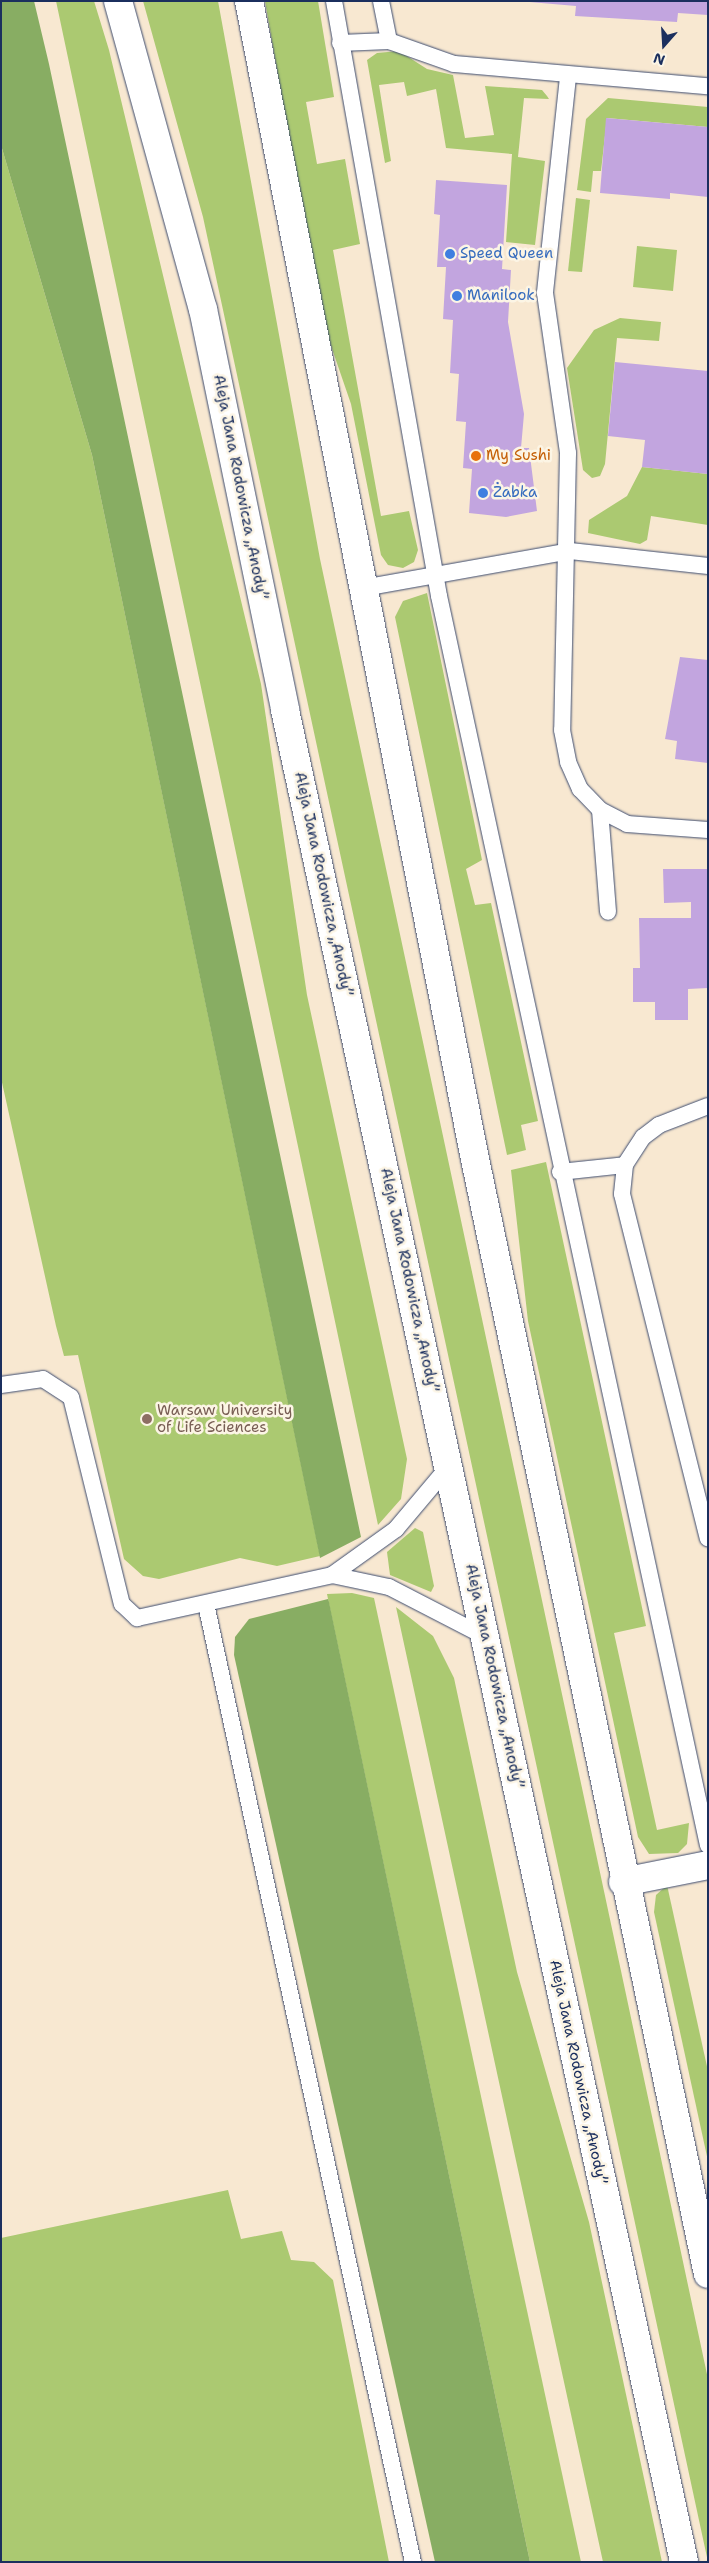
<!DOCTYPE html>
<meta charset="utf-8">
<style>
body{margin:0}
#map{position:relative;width:709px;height:2563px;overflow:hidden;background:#f8e8d1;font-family:"Shantell Sans",sans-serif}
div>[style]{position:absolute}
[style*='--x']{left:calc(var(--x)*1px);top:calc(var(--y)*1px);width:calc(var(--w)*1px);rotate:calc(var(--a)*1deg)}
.green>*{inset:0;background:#abc971}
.forest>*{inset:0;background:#88ad63}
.building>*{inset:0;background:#c2a5df}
.roads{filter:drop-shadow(0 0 1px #3c4b6f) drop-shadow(0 0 1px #3c4b6f)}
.service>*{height:16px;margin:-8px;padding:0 8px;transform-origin:8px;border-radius:8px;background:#fff}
.minor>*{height:28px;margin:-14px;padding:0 14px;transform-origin:14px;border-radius:14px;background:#fff}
.secondary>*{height:28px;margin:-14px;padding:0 14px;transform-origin:14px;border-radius:14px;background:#fff}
.dots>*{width:14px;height:14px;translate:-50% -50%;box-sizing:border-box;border:2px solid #fcf5e5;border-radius:50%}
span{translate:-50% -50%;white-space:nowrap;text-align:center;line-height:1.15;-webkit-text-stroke:5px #fcf5e5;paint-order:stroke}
.shop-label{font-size:15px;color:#366cbe}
.left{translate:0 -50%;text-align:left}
.food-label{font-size:15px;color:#c56008}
.street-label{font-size:15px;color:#1b2f5e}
.education-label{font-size:15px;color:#785e54}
.frame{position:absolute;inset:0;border:2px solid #1b2f5e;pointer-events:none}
.north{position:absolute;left:639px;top:20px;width:50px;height:50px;-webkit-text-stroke:4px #fcf5e5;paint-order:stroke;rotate:199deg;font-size:14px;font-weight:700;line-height:20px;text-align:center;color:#1b2f5e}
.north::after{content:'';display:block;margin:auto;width:18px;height:22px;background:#1b2f5e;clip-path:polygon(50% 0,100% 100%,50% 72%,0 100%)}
</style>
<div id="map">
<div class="green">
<i style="clip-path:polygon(56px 1px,94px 1px,109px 50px,261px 684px,307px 995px,407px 1459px,401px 1499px,378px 1525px)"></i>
<i style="clip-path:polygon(143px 1px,218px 1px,320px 559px,708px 2379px,708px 2562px,203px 217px)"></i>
<i style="clip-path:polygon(265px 1px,318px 1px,334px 97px,306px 102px,317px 164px,345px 159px,360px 244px,333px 250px,381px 516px,409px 511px,418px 550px,414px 562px,403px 568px,388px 565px,381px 555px,351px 404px,318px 308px)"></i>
<i style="clip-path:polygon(399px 51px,427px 69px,453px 75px,465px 138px,494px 135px,485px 86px,542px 90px,547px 96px,549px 99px,524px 98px,518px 157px,545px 161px,535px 245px,506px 242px,512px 154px,446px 148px,436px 89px,407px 96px,404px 82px,379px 85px,391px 161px,385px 163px,367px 60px,377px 53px)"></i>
<i style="clip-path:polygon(608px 98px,708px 107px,708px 127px,607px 118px,601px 171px,593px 171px,591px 192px,577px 190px,586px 119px)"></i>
<i style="clip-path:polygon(1px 145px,92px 455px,320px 1556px,277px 1566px,240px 1558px,159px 1579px,143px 1576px,124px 1559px,78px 1355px,64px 1356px,56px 1326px,1px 1078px)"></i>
<i style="clip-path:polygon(576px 198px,590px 200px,582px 272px,568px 271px)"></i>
<i style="clip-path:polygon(637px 246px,677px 250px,673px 291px,633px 287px)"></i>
<i style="clip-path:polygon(620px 318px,661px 322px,659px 341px,617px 338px,605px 464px,600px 476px,592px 478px,583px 470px,567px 368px,594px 330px)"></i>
<i style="clip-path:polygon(642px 467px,708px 474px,708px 525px,651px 516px,647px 540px,640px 544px,588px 533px,589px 520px,627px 496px)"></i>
<i style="clip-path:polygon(427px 593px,482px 860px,466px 869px,475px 905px,491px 903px,538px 1121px,521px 1125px,526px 1150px,507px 1155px,395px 617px,403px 601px)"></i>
<i style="clip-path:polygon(546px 1162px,646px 1626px,614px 1633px,657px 1830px,689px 1823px,687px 1844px,678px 1853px,649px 1854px,638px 1837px,528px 1321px,511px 1170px)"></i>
<i style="clip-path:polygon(415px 1528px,423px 1532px,434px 1586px,431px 1592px,390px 1575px,387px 1552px)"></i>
<i style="clip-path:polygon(352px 1593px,374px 1598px,581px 2562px,530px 2562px,327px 1594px)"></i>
<i style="clip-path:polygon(396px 1607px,433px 1636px,454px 1678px,517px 1972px,589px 2222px,662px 2562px,603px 2562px)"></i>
<i style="clip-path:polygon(667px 1885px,708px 2071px,708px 2161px,654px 1912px,656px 1895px)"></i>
<i style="clip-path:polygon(228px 2190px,241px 2239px,282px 2231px,291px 2260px,314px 2262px,333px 2280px,389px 2562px,1px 2562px,1px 2238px)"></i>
</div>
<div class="forest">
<i style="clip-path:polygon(1px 1px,34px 1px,49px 64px,361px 1537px,320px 1558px,92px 455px,1px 145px)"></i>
<i style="clip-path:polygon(328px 1599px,329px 1602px,530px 2562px,435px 2562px,234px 1655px,235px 1637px,249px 1619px)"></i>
</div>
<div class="building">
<i style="clip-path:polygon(518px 1px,708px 1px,708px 15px,678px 13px,677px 22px,575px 16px,576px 6px)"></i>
<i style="clip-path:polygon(606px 118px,708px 127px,708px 197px,670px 193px,670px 199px,600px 193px)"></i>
<i style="clip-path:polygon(436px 180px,507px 185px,502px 269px,511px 270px,508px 322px,524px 414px,521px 448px,529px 448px,537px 511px,506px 517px,469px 513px,472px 469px,463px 468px,466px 422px,456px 421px,459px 374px,450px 373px,453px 320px,443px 319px,446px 267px,437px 267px,440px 215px,434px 214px)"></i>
<i style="clip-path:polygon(615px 362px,708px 371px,708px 474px,642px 467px,645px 440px,608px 436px)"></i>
<i style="clip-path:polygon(680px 657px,708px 660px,708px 763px,675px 759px,677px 741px,665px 739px)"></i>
<i style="clip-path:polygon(663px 869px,708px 869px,708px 988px,688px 989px,688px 1020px,655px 1020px,655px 1002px,633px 1002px,633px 968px,640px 968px,639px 918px,691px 918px,691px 902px,664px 903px)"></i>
</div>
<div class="roads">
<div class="service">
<i style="--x:334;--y:1;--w:604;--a:79.99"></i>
<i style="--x:439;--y:596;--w:1278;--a:77.85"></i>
<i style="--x:381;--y:1;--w:41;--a:78.7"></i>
<i style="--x:340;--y:43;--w:49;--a:-2.3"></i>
<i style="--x:389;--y:41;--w:69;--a:19.5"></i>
<i style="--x:454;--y:64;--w:255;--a:5"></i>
<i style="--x:568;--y:77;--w:217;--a:96.1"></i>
<i style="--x:545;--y:293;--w:162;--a:81.8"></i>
<i style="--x:568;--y:453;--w:277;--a:91.2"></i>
<i style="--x:562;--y:730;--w:33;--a:79"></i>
<i style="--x:568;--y:762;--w:30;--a:66"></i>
<i style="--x:580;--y:789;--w:29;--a:46"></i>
<i style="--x:600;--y:810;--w:30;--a:27"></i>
<i style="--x:627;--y:824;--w:81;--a:4.2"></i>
<i style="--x:363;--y:588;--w:210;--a:-10.1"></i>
<i style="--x:570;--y:551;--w:139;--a:6.2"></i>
<i style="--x:600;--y:810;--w:102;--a:85.5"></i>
<i style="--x:708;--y:1106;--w:53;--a:158.8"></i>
<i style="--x:659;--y:1125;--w:20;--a:143"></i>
<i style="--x:643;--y:1137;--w:33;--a:123"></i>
<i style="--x:625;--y:1165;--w:29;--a:96"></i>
<i style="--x:622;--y:1194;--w:355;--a:76"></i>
<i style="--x:560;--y:1172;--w:65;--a:-6.1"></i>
<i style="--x:1;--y:1385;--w:42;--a:-8.1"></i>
<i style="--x:43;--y:1379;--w:33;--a:33"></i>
<i style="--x:71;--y:1397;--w:213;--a:76.2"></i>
<i style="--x:122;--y:1604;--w:21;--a:43"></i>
<i style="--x:137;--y:1618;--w:200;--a:-12.4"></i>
<i style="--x:332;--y:1575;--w:79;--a:-35.7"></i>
<i style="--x:396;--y:1529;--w:82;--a:-49.9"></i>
<i style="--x:332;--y:1575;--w:58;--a:11.9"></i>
<i style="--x:389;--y:1587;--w:109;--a:27.3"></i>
<i style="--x:206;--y:1604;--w:980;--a:77.81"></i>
</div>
<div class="minor">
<i style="--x:623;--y:1882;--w:87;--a:-11.3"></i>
</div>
<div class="secondary">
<i style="--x:118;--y:1;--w:320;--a:74.6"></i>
<i style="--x:203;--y:309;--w:409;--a:78.4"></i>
<i style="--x:285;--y:710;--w:1894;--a:77.84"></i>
<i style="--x:249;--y:1;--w:1180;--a:78.96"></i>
<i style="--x:475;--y:1159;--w:1139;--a:78.2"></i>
</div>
</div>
<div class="dots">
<i style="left:450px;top:254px;background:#3f7fe0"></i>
<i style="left:457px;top:296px;background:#3f7fe0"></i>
<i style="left:476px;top:456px;background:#e8710a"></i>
<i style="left:483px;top:493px;background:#3f7fe0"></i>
<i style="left:147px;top:1419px;background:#8d6e63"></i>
</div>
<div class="shop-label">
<span class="left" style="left:460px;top:254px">Speed Queen</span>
<span class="left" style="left:467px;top:296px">Manilook</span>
<span class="left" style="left:493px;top:493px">Żabka</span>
</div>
<div class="food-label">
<span class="left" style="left:486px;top:456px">My Sushi</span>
</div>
<div class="street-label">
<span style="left:240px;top:487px;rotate:79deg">Aleja Jana Rodowicza „Anody”</span>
<span style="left:323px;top:884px;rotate:78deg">Aleja Jana Rodowicza „Anody”</span>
<span style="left:409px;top:1280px;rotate:78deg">Aleja Jana Rodowicza „Anody”</span>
<span style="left:494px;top:1676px;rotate:78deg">Aleja Jana Rodowicza „Anody”</span>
<span style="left:578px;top:2072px;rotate:78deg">Aleja Jana Rodowicza „Anody”</span>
</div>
<div class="education-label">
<span class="left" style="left:157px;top:1419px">Warsaw University<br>of Life Sciences</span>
</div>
<div class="frame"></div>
<div class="north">N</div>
</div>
